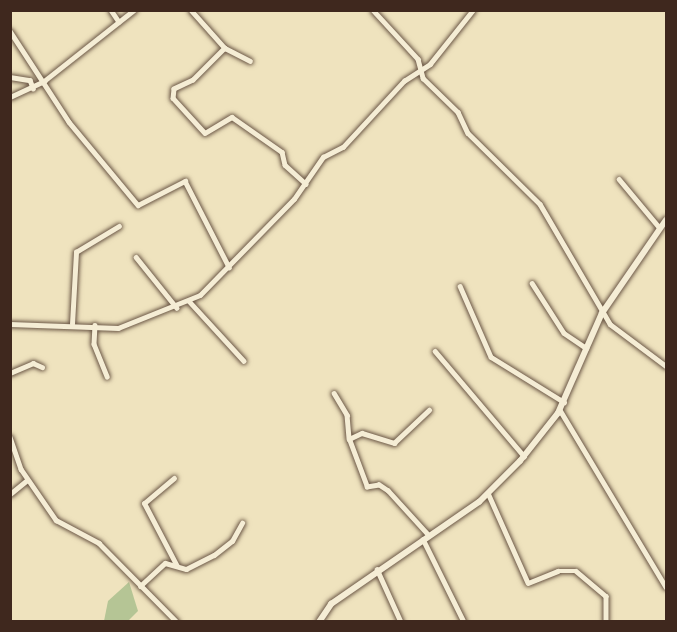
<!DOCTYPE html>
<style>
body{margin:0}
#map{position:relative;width:677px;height:632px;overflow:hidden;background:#efe3be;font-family:"IM FELL French Canon",serif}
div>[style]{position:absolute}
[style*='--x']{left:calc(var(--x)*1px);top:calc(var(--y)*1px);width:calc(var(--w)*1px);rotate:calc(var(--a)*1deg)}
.green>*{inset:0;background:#b5c595}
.roads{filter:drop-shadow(0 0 2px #6b5746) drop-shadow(0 0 2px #6b5746)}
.minor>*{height:4.5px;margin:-2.25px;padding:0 2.25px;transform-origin:2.25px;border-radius:2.25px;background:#f5edd5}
.tertiary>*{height:5px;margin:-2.5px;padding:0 2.5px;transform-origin:2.5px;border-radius:2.5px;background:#f5edd5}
.secondary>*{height:6px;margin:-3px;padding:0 3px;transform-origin:3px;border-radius:3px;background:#f5edd5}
span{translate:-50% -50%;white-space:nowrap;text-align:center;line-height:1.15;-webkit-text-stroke:4.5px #f5edd5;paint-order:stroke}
.frame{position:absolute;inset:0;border:12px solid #3f281e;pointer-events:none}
</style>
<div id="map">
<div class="green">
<i style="clip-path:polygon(129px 582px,138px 611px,128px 621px,104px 621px,108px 601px)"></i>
</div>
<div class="roads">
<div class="minor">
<i style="--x:111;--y:10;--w:14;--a:56"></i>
<i style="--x:191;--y:10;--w:51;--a:48.2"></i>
<i style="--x:225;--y:48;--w:28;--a:27"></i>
<i style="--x:373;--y:10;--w:67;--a:47.4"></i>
<i style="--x:418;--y:59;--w:20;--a:75"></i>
<i style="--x:423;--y:78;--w:49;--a:44.2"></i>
<i style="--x:458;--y:112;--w:23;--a:65"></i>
<i style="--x:468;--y:133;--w:101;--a:44.6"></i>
<i style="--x:540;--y:204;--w:139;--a:59.7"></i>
<i style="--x:610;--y:324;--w:70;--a:36.9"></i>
<i style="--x:10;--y:31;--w:108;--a:57"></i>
<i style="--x:69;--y:122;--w:108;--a:50.3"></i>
<i style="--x:138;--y:205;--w:53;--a:-27.1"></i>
<i style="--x:185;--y:181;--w:97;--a:62.9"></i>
<i style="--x:225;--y:48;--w:45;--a:135"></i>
<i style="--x:193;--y:80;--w:21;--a:155"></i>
<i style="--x:174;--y:89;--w:9;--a:96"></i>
<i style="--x:173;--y:98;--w:47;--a:47.6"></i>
<i style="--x:205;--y:133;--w:31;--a:-31"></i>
<i style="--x:232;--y:117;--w:61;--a:35"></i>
<i style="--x:282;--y:152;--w:13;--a:77"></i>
<i style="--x:285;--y:165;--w:28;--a:42"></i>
<i style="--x:10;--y:77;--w:20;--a:9"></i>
<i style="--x:30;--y:80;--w:9;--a:69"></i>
<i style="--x:10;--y:97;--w:38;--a:-25"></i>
<i style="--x:44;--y:81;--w:115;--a:-38.3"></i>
<i style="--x:619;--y:179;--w:62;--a:50.2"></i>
<i style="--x:136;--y:257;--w:65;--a:51.2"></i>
<i style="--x:532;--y:283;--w:59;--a:57.4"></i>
<i style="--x:564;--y:333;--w:27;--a:34"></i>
<i style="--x:460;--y:286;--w:77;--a:66.4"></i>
<i style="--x:491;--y:357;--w:86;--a:31.7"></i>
<i style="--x:189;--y:301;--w:81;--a:47.5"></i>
<i style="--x:10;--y:324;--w:108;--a:2.1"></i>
<i style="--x:118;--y:328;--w:88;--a:-21.9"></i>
<i style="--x:200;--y:295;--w:134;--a:-45.6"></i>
<i style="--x:294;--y:199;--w:51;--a:-55.4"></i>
<i style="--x:323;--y:157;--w:22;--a:-27"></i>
<i style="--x:343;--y:147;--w:90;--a:-47.3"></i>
<i style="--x:404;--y:81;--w:31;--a:-33"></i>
<i style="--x:430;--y:64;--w:69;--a:-51.5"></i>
<i style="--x:72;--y:324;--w:72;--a:-86.8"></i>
<i style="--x:76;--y:252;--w:50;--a:-31.2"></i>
<i style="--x:95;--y:325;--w:19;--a:93"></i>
<i style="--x:94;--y:344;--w:35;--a:68"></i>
<i style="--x:435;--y:351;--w:138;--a:49.7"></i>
<i style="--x:10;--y:373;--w:25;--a:-23"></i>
<i style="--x:33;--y:363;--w:10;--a:24"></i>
<i style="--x:334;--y:393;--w:26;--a:59"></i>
<i style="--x:347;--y:415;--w:24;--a:85"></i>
<i style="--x:560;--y:410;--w:206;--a:59.1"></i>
<i style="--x:10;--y:437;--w:34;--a:71"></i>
<i style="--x:21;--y:469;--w:62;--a:55.5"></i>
<i style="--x:56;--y:520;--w:49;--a:28.1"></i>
<i style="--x:99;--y:543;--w:111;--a:45.4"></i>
<i style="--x:488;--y:493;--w:98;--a:66"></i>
<i style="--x:528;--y:583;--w:32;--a:-22"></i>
<i style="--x:558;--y:571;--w:18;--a:0"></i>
<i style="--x:576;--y:571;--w:39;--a:40"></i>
<i style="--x:606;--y:596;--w:26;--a:90"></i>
<i style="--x:10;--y:494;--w:22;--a:-39"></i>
<i style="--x:429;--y:536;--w:61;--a:-132.3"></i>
<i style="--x:388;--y:491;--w:11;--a:-146"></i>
<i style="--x:379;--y:485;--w:12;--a:171"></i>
<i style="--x:367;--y:487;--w:51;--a:-110.6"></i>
<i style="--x:349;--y:439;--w:14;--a:-25"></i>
<i style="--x:362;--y:433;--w:34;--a:17"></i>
<i style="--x:394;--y:443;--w:48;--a:-43.3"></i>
<i style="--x:423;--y:539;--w:93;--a:63.7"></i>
<i style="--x:377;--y:569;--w:58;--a:65.6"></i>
</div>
<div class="tertiary">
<i style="--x:174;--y:478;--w:39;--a:140"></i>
<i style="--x:144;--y:503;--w:71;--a:62.4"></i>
<i style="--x:140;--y:586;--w:34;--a:-43"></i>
<i style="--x:165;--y:563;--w:22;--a:16"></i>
<i style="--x:186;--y:569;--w:31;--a:-27"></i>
<i style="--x:214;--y:555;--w:23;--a:-38"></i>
<i style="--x:232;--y:541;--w:21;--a:-61"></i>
</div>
<div class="secondary">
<i style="--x:319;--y:622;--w:22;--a:-56"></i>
<i style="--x:331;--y:604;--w:180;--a:-34.6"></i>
<i style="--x:479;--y:502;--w:58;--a:-45"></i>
<i style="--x:520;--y:461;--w:61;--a:-51.6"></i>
<i style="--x:558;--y:413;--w:109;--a:-66.3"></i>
<i style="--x:602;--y:313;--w:113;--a:-55.5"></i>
</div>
</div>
<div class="frame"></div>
</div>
